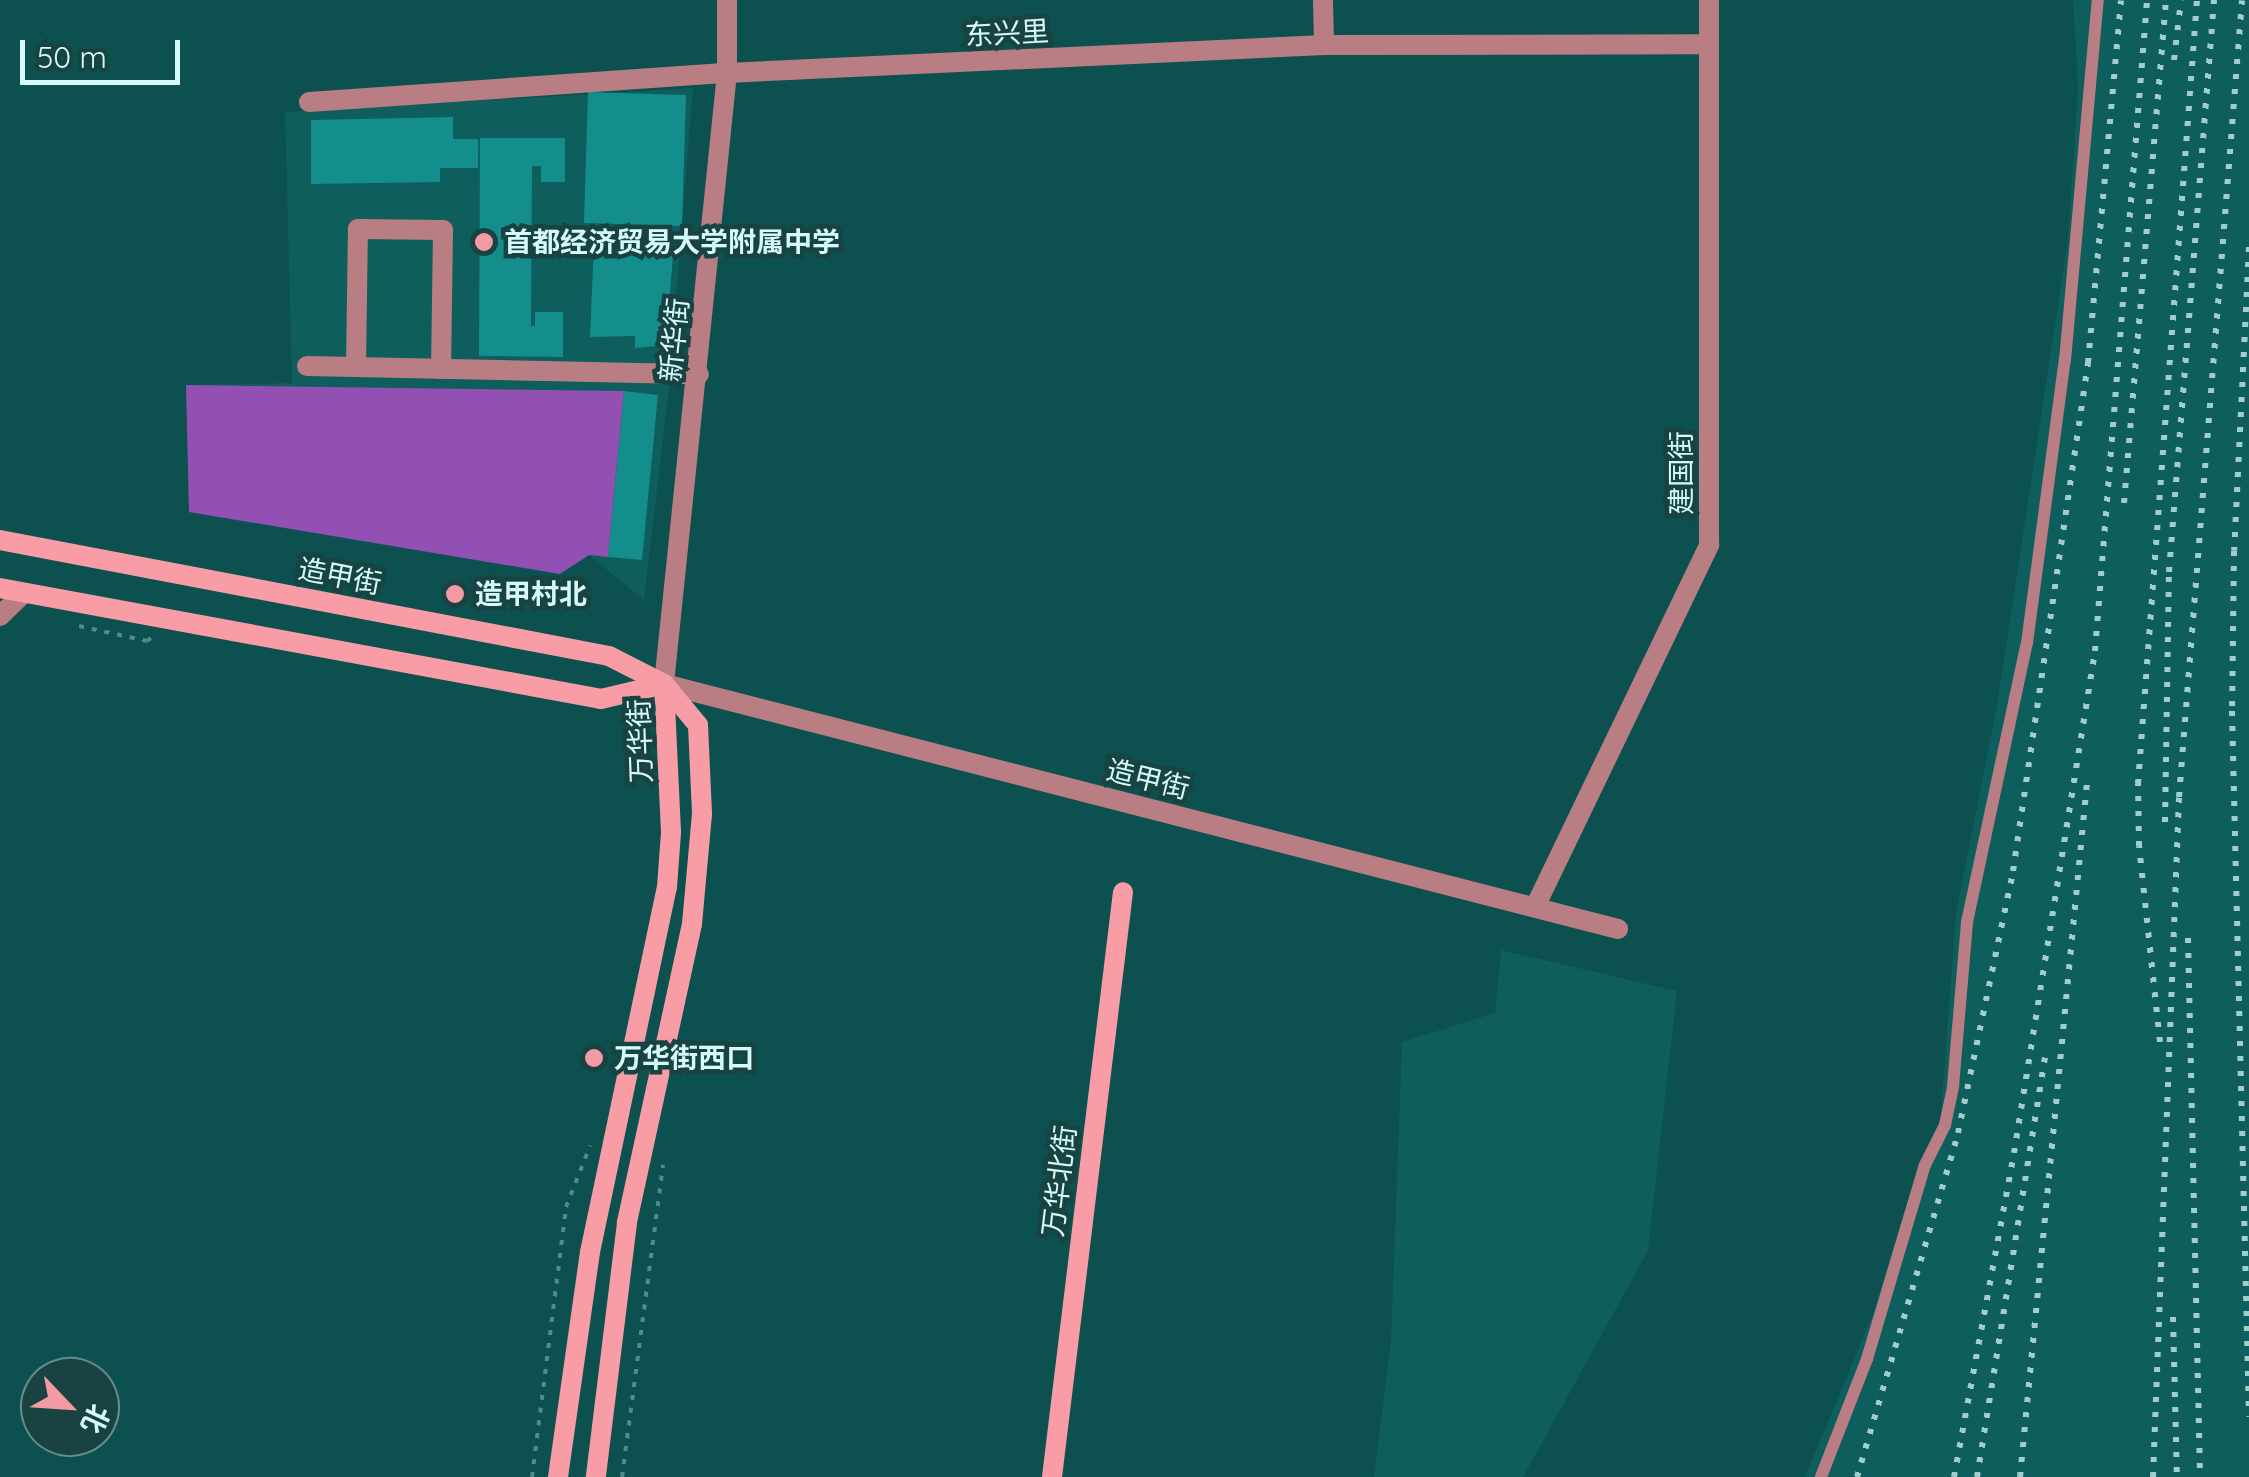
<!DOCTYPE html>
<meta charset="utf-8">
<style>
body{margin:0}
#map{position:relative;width:2249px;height:1477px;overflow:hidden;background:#0c504f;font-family:Quicksand,"Noto Sans SC",sans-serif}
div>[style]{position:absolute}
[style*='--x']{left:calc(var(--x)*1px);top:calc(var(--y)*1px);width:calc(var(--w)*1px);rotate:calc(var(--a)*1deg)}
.built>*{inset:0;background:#0d5e5d}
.green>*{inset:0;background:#9250b2}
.building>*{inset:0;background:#138e8c}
.path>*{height:4px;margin-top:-2px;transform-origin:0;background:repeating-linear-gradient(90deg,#528b8a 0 5px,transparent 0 13px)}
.lane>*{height:12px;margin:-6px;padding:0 6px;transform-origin:6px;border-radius:6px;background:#b97e84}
.street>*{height:20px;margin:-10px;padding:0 10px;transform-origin:10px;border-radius:10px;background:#b97e84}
.secondary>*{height:20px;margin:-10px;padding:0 10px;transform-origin:10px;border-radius:10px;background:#f89da6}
.rail>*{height:6px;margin-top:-3px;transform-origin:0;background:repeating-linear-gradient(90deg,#a1cecd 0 5px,transparent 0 15px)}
.dots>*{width:28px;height:28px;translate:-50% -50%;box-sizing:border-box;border:5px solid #184342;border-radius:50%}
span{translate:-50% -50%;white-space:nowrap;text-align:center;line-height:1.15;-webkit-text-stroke:9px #184342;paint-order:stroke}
.street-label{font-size:28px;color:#d4faf9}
.poi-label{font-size:28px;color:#d4faf9;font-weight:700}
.left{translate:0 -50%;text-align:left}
.north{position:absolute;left:20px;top:1357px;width:100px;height:100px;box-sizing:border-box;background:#184342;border:2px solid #638c8b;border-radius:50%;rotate:115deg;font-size:28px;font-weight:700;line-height:40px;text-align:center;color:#d4faf9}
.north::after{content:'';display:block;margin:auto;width:35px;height:45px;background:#f49aa3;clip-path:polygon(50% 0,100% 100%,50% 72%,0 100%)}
.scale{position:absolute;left:20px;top:40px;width:160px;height:45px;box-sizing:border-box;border:5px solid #d4faf9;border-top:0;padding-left:12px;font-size:30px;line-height:35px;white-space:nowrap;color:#d4faf9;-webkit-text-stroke:8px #184342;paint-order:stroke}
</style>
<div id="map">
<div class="built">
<i style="clip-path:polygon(2073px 0,2249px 0,2249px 1477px,1805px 1477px,1873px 1314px,1921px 1158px,1940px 1124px,1956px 913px,1997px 705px,2068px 239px,2078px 88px)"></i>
<i style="clip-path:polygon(693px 88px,668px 397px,644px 600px,589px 555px,560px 574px,189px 512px,186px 385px,292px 383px,285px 112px)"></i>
<i style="clip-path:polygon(1501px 950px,1677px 991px,1648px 1251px,1523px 1477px,1374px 1477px,1391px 1341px,1402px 1042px,1495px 1013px)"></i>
</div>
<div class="green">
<i style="clip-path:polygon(186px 385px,624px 391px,608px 557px,589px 555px,560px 574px,189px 512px)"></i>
</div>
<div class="building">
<i style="clip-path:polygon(588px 92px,686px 95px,682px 226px,584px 223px)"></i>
<i style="clip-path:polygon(453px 117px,453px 139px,478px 139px,478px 168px,440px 168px,440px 182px,311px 184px,311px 120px)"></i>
<i style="clip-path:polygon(480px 138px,565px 138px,565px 182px,541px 182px,541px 166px,532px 166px,531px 326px,535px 326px,535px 312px,563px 312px,563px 357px,479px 356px)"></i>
<i style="clip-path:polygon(674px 242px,666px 345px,635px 348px,635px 336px,590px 337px,594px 244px)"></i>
<i style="clip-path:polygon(624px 391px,658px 395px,642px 560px,608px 557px)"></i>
</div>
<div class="path">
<i style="--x:79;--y:626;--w:70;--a:12.4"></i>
<i style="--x:147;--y:641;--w:5;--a:-37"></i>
<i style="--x:532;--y:1477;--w:272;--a:-82.8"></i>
<i style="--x:566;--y:1207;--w:66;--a:-68.5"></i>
<i style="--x:622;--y:1477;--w:315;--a:-82.5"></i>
</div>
<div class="lane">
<i style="--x:1821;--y:1477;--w:127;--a:-68.7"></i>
<i style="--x:1867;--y:1359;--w:202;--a:-73.4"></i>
<i style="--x:1925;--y:1165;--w:45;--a:-63.4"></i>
<i style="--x:1945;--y:1125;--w:40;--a:-78"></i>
<i style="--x:1953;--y:1086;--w:165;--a:-85.1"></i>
<i style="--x:1967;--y:922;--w:285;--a:-77.9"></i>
<i style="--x:2027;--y:643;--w:286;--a:-82.4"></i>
<i style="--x:2065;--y:360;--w:362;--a:-84.8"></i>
</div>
<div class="street">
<i style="--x:727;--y:0;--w:73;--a:90"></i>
<i style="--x:727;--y:73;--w:614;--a:95.89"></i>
<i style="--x:664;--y:684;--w:985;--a:14.4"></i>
<i style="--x:1323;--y:0;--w:45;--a:88.7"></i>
<i style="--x:309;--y:102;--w:419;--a:-4"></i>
<i style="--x:727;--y:73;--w:598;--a:-2.69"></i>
<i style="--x:1324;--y:45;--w:385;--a:-0.1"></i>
<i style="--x:307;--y:366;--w:392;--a:1.2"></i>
<i style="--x:356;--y:367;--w:138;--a:-89.2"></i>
<i style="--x:358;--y:229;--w:85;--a:0.7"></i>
<i style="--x:443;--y:230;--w:139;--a:90.8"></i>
<i style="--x:0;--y:616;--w:33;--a:-44"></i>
<i style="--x:1535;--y:907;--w:402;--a:-64.3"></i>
<i style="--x:1709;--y:545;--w:545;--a:-90"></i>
</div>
<div class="secondary">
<i style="--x:0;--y:540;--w:620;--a:10.78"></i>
<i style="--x:609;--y:656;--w:62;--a:27"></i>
<i style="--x:664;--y:684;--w:53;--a:50.3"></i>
<i style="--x:698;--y:725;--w:89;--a:87.4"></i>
<i style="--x:702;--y:814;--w:110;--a:95.2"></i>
<i style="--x:692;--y:924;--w:306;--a:102.3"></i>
<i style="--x:627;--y:1223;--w:256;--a:97"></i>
<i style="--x:0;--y:588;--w:611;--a:10.46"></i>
<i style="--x:601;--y:699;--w:65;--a:-13.4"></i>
<i style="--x:558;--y:1477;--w:227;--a:-81.9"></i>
<i style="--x:590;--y:1252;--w:373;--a:-78.1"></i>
<i style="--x:667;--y:887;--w:55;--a:-85.8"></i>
<i style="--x:671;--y:832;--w:148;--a:-92.7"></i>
<i style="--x:1052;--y:1477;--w:589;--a:-83.08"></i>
</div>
<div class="rail">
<i style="--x:2174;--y:60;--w:60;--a:-83.3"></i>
<i style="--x:2249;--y:247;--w:304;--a:92.8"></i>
<i style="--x:2234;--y:551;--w:160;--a:90.7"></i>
<i style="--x:2232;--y:711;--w:706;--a:88.62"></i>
<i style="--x:2124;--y:503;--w:505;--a:-85.23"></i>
<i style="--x:2165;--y:822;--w:250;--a:-89.1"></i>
<i style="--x:2169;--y:572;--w:574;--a:-85.5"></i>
<i style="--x:2188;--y:938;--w:539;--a:88.72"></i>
<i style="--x:2160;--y:1042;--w:197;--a:-96.1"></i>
<i style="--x:2139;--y:846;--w:62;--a:-90.9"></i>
<i style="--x:2138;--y:784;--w:786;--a:-85.7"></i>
<i style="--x:2173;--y:1317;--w:160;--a:88.6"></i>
<i style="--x:1857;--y:1477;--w:359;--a:-73.6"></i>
<i style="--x:1958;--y:1133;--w:268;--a:-78.1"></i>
<i style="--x:2013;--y:871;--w:514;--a:-81.6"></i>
<i style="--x:2088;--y:363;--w:364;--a:-84.8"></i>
<i style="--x:1954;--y:1477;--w:330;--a:-79.5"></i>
<i style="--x:2014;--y:1153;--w:508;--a:-80.83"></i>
<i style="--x:2095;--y:651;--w:653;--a:-85.43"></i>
<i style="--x:1977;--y:1477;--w:425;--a:-80.8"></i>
<i style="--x:2020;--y:1477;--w:697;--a:-84.49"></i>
<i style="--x:2153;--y:1477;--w:680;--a:-87.81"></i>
<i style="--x:2179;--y:797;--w:799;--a:-85.48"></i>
</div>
<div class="dots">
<i style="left:484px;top:242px;background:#f49aa3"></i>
<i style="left:455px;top:594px;background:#f49aa3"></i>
<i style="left:594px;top:1058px;background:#f49aa3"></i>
</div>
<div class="street-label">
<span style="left:1007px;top:33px;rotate:-3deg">东兴里</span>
<span style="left:674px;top:340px;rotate:-84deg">新华街</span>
<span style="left:1681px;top:473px;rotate:-90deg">建国街</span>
<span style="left:340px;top:576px;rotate:11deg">造甲街</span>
<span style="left:640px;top:741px;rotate:-92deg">万华街</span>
<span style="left:1148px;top:779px;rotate:14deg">造甲街</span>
<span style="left:1059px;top:1181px;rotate:-83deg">万华北街</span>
</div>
<div class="poi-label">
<span class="left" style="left:504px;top:242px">首都经济贸易大学附属中学</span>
<span class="left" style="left:475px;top:594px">造甲村北</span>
<span class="left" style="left:614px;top:1058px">万华街西口</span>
</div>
<div class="north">北</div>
<div class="scale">50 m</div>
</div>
